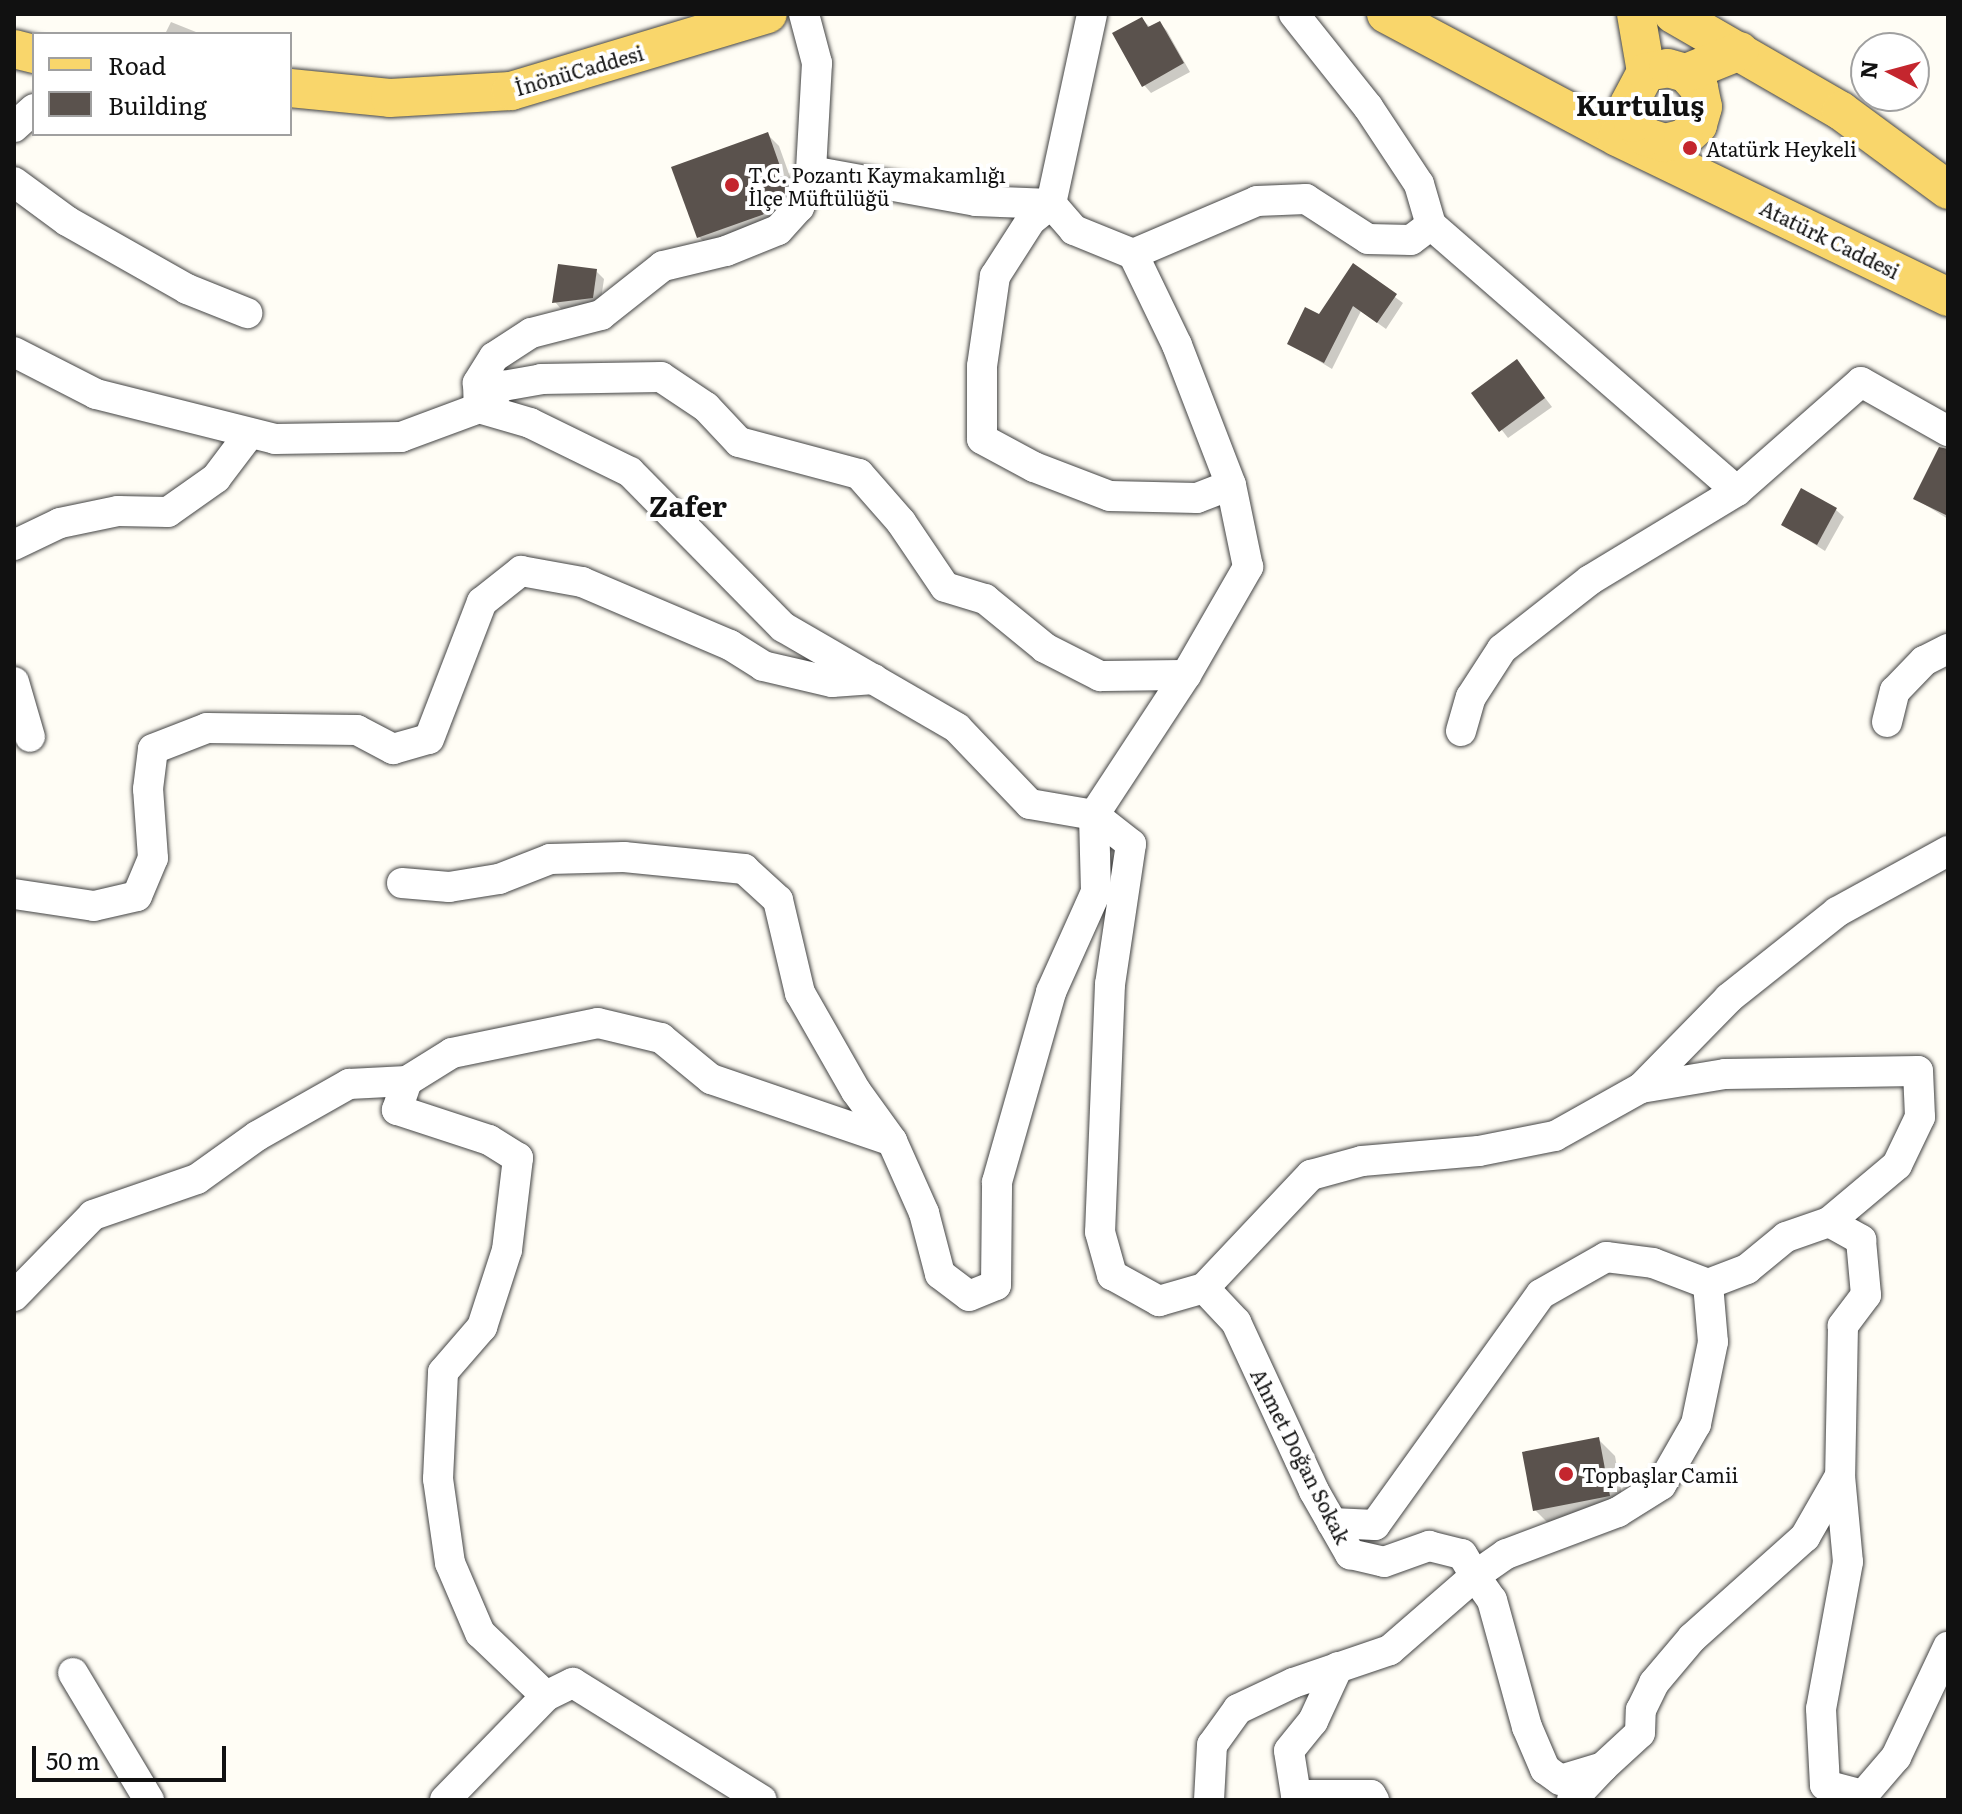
<!DOCTYPE html>
<meta charset="utf-8">
<style>
body{margin:0}
#map{position:relative;width:1962px;height:1814px;overflow:hidden;background:#fffdf5;font-family:Literata,serif}
div>[style]{position:absolute}
[style*='--x']{left:calc(var(--x)*1px);top:calc(var(--y)*1px);width:calc(var(--w)*1px);rotate:calc(var(--a)*1deg)}
.shadow>*{inset:0;background:#0003}
.building>*{inset:0;background:#5a524d}
.roads{filter:drop-shadow(0 0 2px #444) drop-shadow(0 0 2px #444)}
.minor>*{height:30px;margin:-15px;padding:0 15px;transform-origin:15px;border-radius:15px;background:#fff}
.major>*{height:38px;margin:-19px;padding:0 19px;transform-origin:19px;border-radius:19px;background:#f9d66b}
.dots>*{width:22px;height:22px;translate:-50% -50%;box-sizing:border-box;border:4px solid #fff;border-radius:50%}
span{translate:-50% -50%;white-space:nowrap;text-align:center;line-height:1.15;-webkit-text-stroke:8px #fff;paint-order:stroke}
.street-label{font-size:20px;color:#111}
.poi-label{font-size:20px;color:#111}
.left{translate:0 -50%;text-align:left}
.district-label{font-size:28px;color:#111;font-weight:700}
.frame{position:absolute;inset:0;border:16px solid #111;pointer-events:none}
.legend{position:absolute;left:32px;top:32px;width:260px;height:104px;box-sizing:border-box;background:#fff;border:2px solid #a0a0a0;margin:0;padding:10px 14px;list-style:none;font-size:24px;color:#111}
.legend li{display:flex;align-items:center;gap:16px;height:40px}
.legend b{width:40px;border:2px solid #a0a0a0}
.north{position:absolute;left:1850px;top:32px;width:80px;height:80px;box-sizing:border-box;background:#fff;border:2px solid #a0a0a0;border-radius:50%;rotate:276deg;font-size:22px;font-weight:700;line-height:32px;text-align:center;color:#111}
.north::after{content:'';display:block;margin:auto;width:28px;height:36px;background:#c4262e;clip-path:polygon(50% 0,100% 100%,50% 72%,0 100%)}
.scale{position:absolute;left:32px;top:1746px;width:194px;height:36px;box-sizing:border-box;border:4px solid #111;border-top:0;padding-left:10px;font-size:24px;line-height:28px;white-space:nowrap;color:#111;-webkit-text-stroke:6px #fff;paint-order:stroke}
</style>
<div id="map">
<div class="shadow">
<i style="clip-path:polygon(1142px 19px,1151px 28px,1160px 23px,1167px 31px,1190px 72px,1151px 93px,1144px 85px)"></i>
<i style="clip-path:polygon(171px 22px,201px 34px,165px 34px)"></i>
<i style="clip-path:polygon(767px 134px,779px 146px,798px 199px,782px 223px,711px 249px,699px 237px)"></i>
<i style="clip-path:polygon(1353px 266px,1403px 303px,1386px 329px,1361px 311px,1332px 369px,1289px 343px,1319px 317px)"></i>
<i style="clip-path:polygon(596px 271px,604px 279px,600px 306px,562px 310px,555px 302px)"></i>
<i style="clip-path:polygon(1524px 370px,1552px 407px,1508px 438px,1474px 394px)"></i>
<i style="clip-path:polygon(1948px 461px,1948px 519px,1916px 499px)"></i>
<i style="clip-path:polygon(1836px 510px,1844px 517px,1825px 551px,1783px 524px)"></i>
<i style="clip-path:polygon(1598px 1439px,1615px 1456px,1625px 1512px,1551px 1526px,1535px 1510px)"></i>
</div>
<div class="building">
<i style="clip-path:polygon(1142px 17px,1148px 27px,1160px 21px,1184px 63px,1142px 87px,1112px 33px)"></i>
<i style="clip-path:polygon(768px 132px,787px 186px,783px 198px,770px 212px,697px 238px,671px 167px)"></i>
<i style="clip-path:polygon(1353px 263px,1397px 294px,1377px 323px,1353px 306px,1324px 363px,1287px 344px,1305px 307px,1319px 314px)"></i>
<i style="clip-path:polygon(558px 264px,597px 269px,593px 298px,552px 303px)"></i>
<i style="clip-path:polygon(1517px 359px,1545px 398px,1499px 432px,1471px 393px)"></i>
<i style="clip-path:polygon(1939px 447px,1948px 449px,1948px 516px,1913px 499px)"></i>
<i style="clip-path:polygon(1801px 488px,1837px 508px,1817px 545px,1781px 525px)"></i>
<i style="clip-path:polygon(1599px 1437px,1610px 1496px,1533px 1511px,1522px 1452px)"></i>
</div>
<div class="roads">
<div class="minor">
<i style="--x:804;--y:14;--w:51;--a:75.1"></i>
<i style="--x:817;--y:63;--w:108;--a:93.2"></i>
<i style="--x:811;--y:171;--w:38;--a:108"></i>
<i style="--x:799;--y:207;--w:31;--a:132"></i>
<i style="--x:778;--y:230;--w:56;--a:158"></i>
<i style="--x:726;--y:251;--w:65;--a:166.6"></i>
<i style="--x:663;--y:266;--w:79;--a:141.7"></i>
<i style="--x:601;--y:315;--w:72;--a:165.6"></i>
<i style="--x:531;--y:333;--w:44;--a:147"></i>
<i style="--x:494;--y:357;--w:31;--a:122"></i>
<i style="--x:478;--y:383;--w:25;--a:88"></i>
<i style="--x:479;--y:408;--w:33;--a:-43"></i>
<i style="--x:503;--y:386;--w:39;--a:-10"></i>
<i style="--x:541;--y:379;--w:120;--a:-1"></i>
<i style="--x:661;--y:377;--w:54;--a:33.7"></i>
<i style="--x:706;--y:407;--w:48;--a:46.7"></i>
<i style="--x:739;--y:442;--w:124;--a:14.9"></i>
<i style="--x:859;--y:474;--w:64;--a:48.8"></i>
<i style="--x:901;--y:522;--w:78;--a:55.9"></i>
<i style="--x:945;--y:587;--w:42;--a:16.7"></i>
<i style="--x:985;--y:599;--w:77;--a:39.2"></i>
<i style="--x:1045;--y:648;--w:62;--a:27"></i>
<i style="--x:1100;--y:676;--w:86;--a:-0.7"></i>
<i style="--x:1294;--y:14;--w:119;--a:51.5"></i>
<i style="--x:1368;--y:107;--w:92;--a:56.5"></i>
<i style="--x:1419;--y:184;--w:43;--a:73.7"></i>
<i style="--x:1431;--y:225;--w:405;--a:41"></i>
<i style="--x:1737;--y:491;--w:165;--a:-41.3"></i>
<i style="--x:1861;--y:382;--w:100;--a:29.4"></i>
<i style="--x:14;--y:127;--w:27;--a:-42"></i>
<i style="--x:811;--y:171;--w:168;--a:10.3"></i>
<i style="--x:976;--y:201;--w:75;--a:2.3"></i>
<i style="--x:14;--y:182;--w:66;--a:36.3"></i>
<i style="--x:67;--y:221;--w:138;--a:29.5"></i>
<i style="--x:187;--y:289;--w:65;--a:21.8"></i>
<i style="--x:1051;--y:204;--w:26;--a:141"></i>
<i style="--x:1031;--y:220;--w:67;--a:122.7"></i>
<i style="--x:995;--y:276;--w:91;--a:98.2"></i>
<i style="--x:982;--y:366;--w:73;--a:90"></i>
<i style="--x:982;--y:439;--w:59;--a:28.3"></i>
<i style="--x:1034;--y:467;--w:81;--a:20.9"></i>
<i style="--x:1110;--y:496;--w:87;--a:1.3"></i>
<i style="--x:1197;--y:498;--w:36;--a:-21"></i>
<i style="--x:1133;--y:254;--w:135;--a:-23.1"></i>
<i style="--x:1257;--y:201;--w:49;--a:-2.3"></i>
<i style="--x:1306;--y:199;--w:74;--a:32.8"></i>
<i style="--x:1368;--y:239;--w:43;--a:1.3"></i>
<i style="--x:1411;--y:240;--w:25;--a:-37"></i>
<i style="--x:14;--y:352;--w:92;--a:27.1"></i>
<i style="--x:96;--y:394;--w:185;--a:14.1"></i>
<i style="--x:275;--y:439;--w:126;--a:-0.9"></i>
<i style="--x:401;--y:437;--w:83;--a:-20.4"></i>
<i style="--x:479;--y:408;--w:53;--a:16.4"></i>
<i style="--x:530;--y:423;--w:111;--a:26.1"></i>
<i style="--x:630;--y:472;--w:218;--a:45.4"></i>
<i style="--x:783;--y:627;--w:201;--a:30.1"></i>
<i style="--x:957;--y:728;--w:105;--a:46.2"></i>
<i style="--x:1030;--y:804;--w:65;--a:9.8"></i>
<i style="--x:1094;--y:815;--w:47;--a:38.1"></i>
<i style="--x:1131;--y:844;--w:142;--a:98.5"></i>
<i style="--x:1110;--y:984;--w:248;--a:92.3"></i>
<i style="--x:1100;--y:1232;--w:45;--a:74.4"></i>
<i style="--x:1112;--y:1275;--w:54;--a:29"></i>
<i style="--x:1159;--y:1301;--w:47;--a:-16.1"></i>
<i style="--x:1204;--y:1288;--w:156;--a:-46.6"></i>
<i style="--x:1311;--y:1175;--w:53;--a:-15.4"></i>
<i style="--x:1362;--y:1161;--w:117;--a:-4.9"></i>
<i style="--x:1479;--y:1151;--w:77;--a:-11.2"></i>
<i style="--x:1555;--y:1136;--w:98;--a:-29.2"></i>
<i style="--x:1641;--y:1088;--w:126;--a:-45.6"></i>
<i style="--x:1729;--y:998;--w:138;--a:-38.5"></i>
<i style="--x:1837;--y:912;--w:127;--a:-28.8"></i>
<i style="--x:14;--y:545;--w:51;--a:-25.6"></i>
<i style="--x:60;--y:523;--w:59;--a:-11.7"></i>
<i style="--x:118;--y:511;--w:50;--a:1.1"></i>
<i style="--x:168;--y:512;--w:59;--a:-35.3"></i>
<i style="--x:216;--y:478;--w:56;--a:-52.9"></i>
<i style="--x:14;--y:682;--w:57;--a:73.8"></i>
<i style="--x:1887;--y:722;--w:32;--a:-76"></i>
<i style="--x:1895;--y:691;--w:42;--a:-46"></i>
<i style="--x:1924;--y:661;--w:27;--a:-27"></i>
<i style="--x:1461;--y:731;--w:35;--a:-74"></i>
<i style="--x:1471;--y:697;--w:57;--a:-57.1"></i>
<i style="--x:1502;--y:649;--w:112;--a:-38.1"></i>
<i style="--x:1590;--y:580;--w:172;--a:-31.2"></i>
<i style="--x:402;--y:883;--w:47;--a:4.9"></i>
<i style="--x:449;--y:887;--w:51;--a:-9.1"></i>
<i style="--x:499;--y:879;--w:55;--a:-21.4"></i>
<i style="--x:550;--y:859;--w:74;--a:-1.5"></i>
<i style="--x:624;--y:857;--w:121;--a:5.7"></i>
<i style="--x:744;--y:869;--w:46;--a:42.4"></i>
<i style="--x:778;--y:900;--w:96;--a:76.7"></i>
<i style="--x:800;--y:993;--w:113;--a:60.3"></i>
<i style="--x:856;--y:1091;--w:62;--a:54.2"></i>
<i style="--x:892;--y:1141;--w:79;--a:66"></i>
<i style="--x:924;--y:1213;--w:63;--a:75.3"></i>
<i style="--x:940;--y:1274;--w:36;--a:37"></i>
<i style="--x:969;--y:1296;--w:29;--a:-22"></i>
<i style="--x:996;--y:1285;--w:103;--a:-89.4"></i>
<i style="--x:997;--y:1182;--w:198;--a:-74.1"></i>
<i style="--x:1051;--y:992;--w:110;--a:-65.8"></i>
<i style="--x:1096;--y:892;--w:77;--a:-91.5"></i>
<i style="--x:1094;--y:815;--w:168;--a:-56.7"></i>
<i style="--x:1186;--y:675;--w:125;--a:-60.1"></i>
<i style="--x:1248;--y:567;--w:84;--a:-101.7"></i>
<i style="--x:1231;--y:485;--w:150;--a:-111.1"></i>
<i style="--x:1177;--y:345;--w:101;--a:-115.8"></i>
<i style="--x:1133;--y:254;--w:64;--a:-157.9"></i>
<i style="--x:1074;--y:230;--w:35;--a:-131"></i>
<i style="--x:1051;--y:204;--w:194;--a:-77.8"></i>
<i style="--x:14;--y:894;--w:81;--a:8.5"></i>
<i style="--x:94;--y:906;--w:44;--a:-13.1"></i>
<i style="--x:137;--y:896;--w:41;--a:-67.2"></i>
<i style="--x:153;--y:858;--w:69;--a:-94.1"></i>
<i style="--x:148;--y:789;--w:40;--a:-82.9"></i>
<i style="--x:153;--y:749;--w:58;--a:-21.3"></i>
<i style="--x:207;--y:728;--w:150;--a:0.8"></i>
<i style="--x:357;--y:730;--w:41;--a:27.8"></i>
<i style="--x:393;--y:749;--w:37;--a:-16"></i>
<i style="--x:429;--y:739;--w:147;--a:-68.9"></i>
<i style="--x:482;--y:602;--w:50;--a:-38.5"></i>
<i style="--x:521;--y:571;--w:62;--a:10.2"></i>
<i style="--x:582;--y:582;--w:161;--a:23.1"></i>
<i style="--x:730;--y:645;--w:39;--a:32"></i>
<i style="--x:763;--y:666;--w:71;--a:13.1"></i>
<i style="--x:832;--y:682;--w:42;--a:-4.1"></i>
<i style="--x:1641;--y:1088;--w:85;--a:-9.5"></i>
<i style="--x:1725;--y:1074;--w:193;--a:-0.9"></i>
<i style="--x:1918;--y:1071;--w:46;--a:87.5"></i>
<i style="--x:1920;--y:1117;--w:53;--a:115.6"></i>
<i style="--x:1897;--y:1165;--w:89;--a:140"></i>
<i style="--x:1708;--y:1284;--w:58;--a:85.1"></i>
<i style="--x:1713;--y:1342;--w:84;--a:101.7"></i>
<i style="--x:1696;--y:1424;--w:70;--a:119.8"></i>
<i style="--x:1661;--y:1485;--w:51;--a:147.9"></i>
<i style="--x:1618;--y:1512;--w:120;--a:159.4"></i>
<i style="--x:1506;--y:1554;--w:38;--a:145"></i>
<i style="--x:1475;--y:1576;--w:29;--a:55"></i>
<i style="--x:1492;--y:1600;--w:132;--a:74.6"></i>
<i style="--x:1527;--y:1727;--w:46;--a:66.8"></i>
<i style="--x:1545;--y:1769;--w:19;--a:36"></i>
<i style="--x:1560;--y:1780;--w:45;--a:-16.8"></i>
<i style="--x:1603;--y:1767;--w:50;--a:-42.6"></i>
<i style="--x:1640;--y:1733;--w:23;--a:-88"></i>
<i style="--x:1641;--y:1710;--w:30;--a:-64"></i>
<i style="--x:1654;--y:1683;--w:59;--a:-49.8"></i>
<i style="--x:1692;--y:1638;--w:152;--a:-41.8"></i>
<i style="--x:1805;--y:1537;--w:70;--a:-60.2"></i>
<i style="--x:1204;--y:1288;--w:47;--a:46.7"></i>
<i style="--x:1236;--y:1322;--w:186;--a:65.2"></i>
<i style="--x:1314;--y:1491;--w:73;--a:60.3"></i>
<i style="--x:1350;--y:1554;--w:35;--a:13"></i>
<i style="--x:1384;--y:1562;--w:48;--a:-19.6"></i>
<i style="--x:1429;--y:1546;--w:34;--a:14"></i>
<i style="--x:1462;--y:1554;--w:26;--a:59"></i>
<i style="--x:1475;--y:1576;--w:113;--a:139"></i>
<i style="--x:1390;--y:1650;--w:102;--a:161.2"></i>
<i style="--x:1293;--y:1683;--w:61;--a:154.7"></i>
<i style="--x:1238;--y:1709;--w:44;--a:125.8"></i>
<i style="--x:1212;--y:1745;--w:55;--a:93.1"></i>
<i style="--x:14;--y:1296;--w:113;--a:-45.7"></i>
<i style="--x:93;--y:1215;--w:110;--a:-19.1"></i>
<i style="--x:197;--y:1179;--w:74;--a:-35.6"></i>
<i style="--x:257;--y:1136;--w:106;--a:-29.5"></i>
<i style="--x:349;--y:1084;--w:58;--a:-3"></i>
<i style="--x:1332;--y:1523;--w:43;--a:2.7"></i>
<i style="--x:1375;--y:1525;--w:284;--a:-54.3"></i>
<i style="--x:1541;--y:1294;--w:75;--a:-29.6"></i>
<i style="--x:1606;--y:1257;--w:47;--a:7.3"></i>
<i style="--x:1653;--y:1263;--w:59;--a:20.9"></i>
<i style="--x:1708;--y:1284;--w:42;--a:-21"></i>
<i style="--x:1747;--y:1269;--w:50;--a:-39.4"></i>
<i style="--x:1786;--y:1237;--w:46;--a:-19.2"></i>
<i style="--x:1829;--y:1222;--w:37;--a:29"></i>
<i style="--x:1861;--y:1240;--w:55;--a:84.8"></i>
<i style="--x:1866;--y:1295;--w:39;--a:127"></i>
<i style="--x:1843;--y:1326;--w:150;--a:91.1"></i>
<i style="--x:1840;--y:1476;--w:86;--a:84.7"></i>
<i style="--x:1848;--y:1562;--w:149;--a:100.4"></i>
<i style="--x:1821;--y:1709;--w:76;--a:87"></i>
<i style="--x:1825;--y:1785;--w:38;--a:15"></i>
<i style="--x:1338;--y:1667;--w:60;--a:114.8"></i>
<i style="--x:1313;--y:1721;--w:38;--a:129"></i>
<i style="--x:1289;--y:1751;--w:45;--a:81"></i>
<i style="--x:1296;--y:1795;--w:75;--a:0"></i>
<i style="--x:1371;--y:1795;--w:6;--a:59"></i>
<i style="--x:73;--y:1673;--w:148;--a:59.1"></i>
<i style="--x:546;--y:1696;--w:91;--a:-136.3"></i>
<i style="--x:480;--y:1633;--w:76;--a:-113.2"></i>
<i style="--x:450;--y:1563;--w:85;--a:-98.1"></i>
<i style="--x:438;--y:1479;--w:107;--a:-87.3"></i>
<i style="--x:443;--y:1372;--w:60;--a:-49.1"></i>
<i style="--x:482;--y:1327;--w:81;--a:-72"></i>
<i style="--x:507;--y:1250;--w:93;--a:-83.2"></i>
<i style="--x:518;--y:1158;--w:34;--a:-148"></i>
<i style="--x:489;--y:1140;--w:97;--a:-161.9"></i>
<i style="--x:397;--y:1110;--w:31;--a:-71"></i>
<i style="--x:407;--y:1081;--w:53;--a:-31.9"></i>
<i style="--x:452;--y:1053;--w:149;--a:-11.6"></i>
<i style="--x:598;--y:1023;--w:65;--a:13.4"></i>
<i style="--x:661;--y:1038;--w:65;--a:39.4"></i>
<i style="--x:711;--y:1079;--w:191;--a:18.9"></i>
<i style="--x:445;--y:1800;--w:145;--a:-45.8"></i>
<i style="--x:546;--y:1696;--w:30;--a:-26"></i>
<i style="--x:573;--y:1683;--w:222;--a:31.8"></i>
<i style="--x:1572;--y:1800;--w:45;--a:-46.8"></i>
<i style="--x:1859;--y:1800;--w:57;--a:-49.3"></i>
<i style="--x:1896;--y:1757;--w:122;--a:-64.7"></i>
</div>
<div class="major">
<i style="--x:1386;--y:14;--w:262;--a:28"></i>
<i style="--x:1617;--y:137;--w:368;--a:25.8"></i>
<i style="--x:1636;--y:14;--w:59;--a:80.2"></i>
<i style="--x:1673;--y:14;--w:194;--a:30"></i>
<i style="--x:1841;--y:111;--w:133;--a:36.4"></i>
<i style="--x:14;--y:49;--w:21;--a:14"></i>
<i style="--x:1686;--y:73;--w:20;--a:49"></i>
<i style="--x:1699;--y:88;--w:19;--a:78"></i>
<i style="--x:1703;--y:107;--w:19;--a:106"></i>
<i style="--x:1698;--y:125;--w:19;--a:137"></i>
<i style="--x:1684;--y:138;--w:20;--a:165"></i>
<i style="--x:1665;--y:143;--w:20;--a:-162"></i>
<i style="--x:1646;--y:137;--w:19;--a:-133"></i>
<i style="--x:1633;--y:123;--w:19;--a:-102"></i>
<i style="--x:1629;--y:104;--w:36;--a:-62"></i>
<i style="--x:1646;--y:72;--w:22;--a:-10"></i>
<i style="--x:1668;--y:68;--w:19;--a:16"></i>
<i style="--x:1686;--y:73;--w:58;--a:-22.2"></i>
<i style="--x:290;--y:88;--w:100;--a:5.7"></i>
<i style="--x:390;--y:98;--w:121;--a:-3.3"></i>
<i style="--x:511;--y:91;--w:268;--a:-16.7"></i>
</div>
</div>
<div class="dots">
<i style="left:1690px;top:148px;background:#c4262e"></i>
<i style="left:732px;top:185px;background:#c4262e"></i>
<i style="left:1566px;top:1474px;background:#c4262e"></i>
</div>
<div class="street-label">
<span style="left:579px;top:70px;rotate:-16deg">İnönüCaddesi</span>
<span style="left:1830px;top:239px;rotate:26deg">Atatürk Caddesi</span>
<span style="left:1301px;top:1456px;rotate:63deg">Ahmet Doğan Sokak</span>
</div>
<div class="poi-label">
<span class="left" style="left:1706px;top:148px">Atatürk Heykeli</span>
<span class="left" style="left:748px;top:186px">T.C. Pozantı Kaymakamlığı<br>İlçe Müftülüğü</span>
<span class="left" style="left:1582px;top:1474px">Topbaşlar Camii</span>
</div>
<div class="district-label">
<span style="left:1640px;top:104px">Kurtuluş</span>
<span style="left:688px;top:505px">Zafer</span>
</div>
<div class="frame"></div>
<ul class="legend">
<li><b style="height:10px;background:#f9d66b"></b>Road</li>
<li><b style="height:22px;background:#5a524d"></b>Building</li>
</ul>
<div class="north">N</div>
<div class="scale">50 m</div>
</div>
